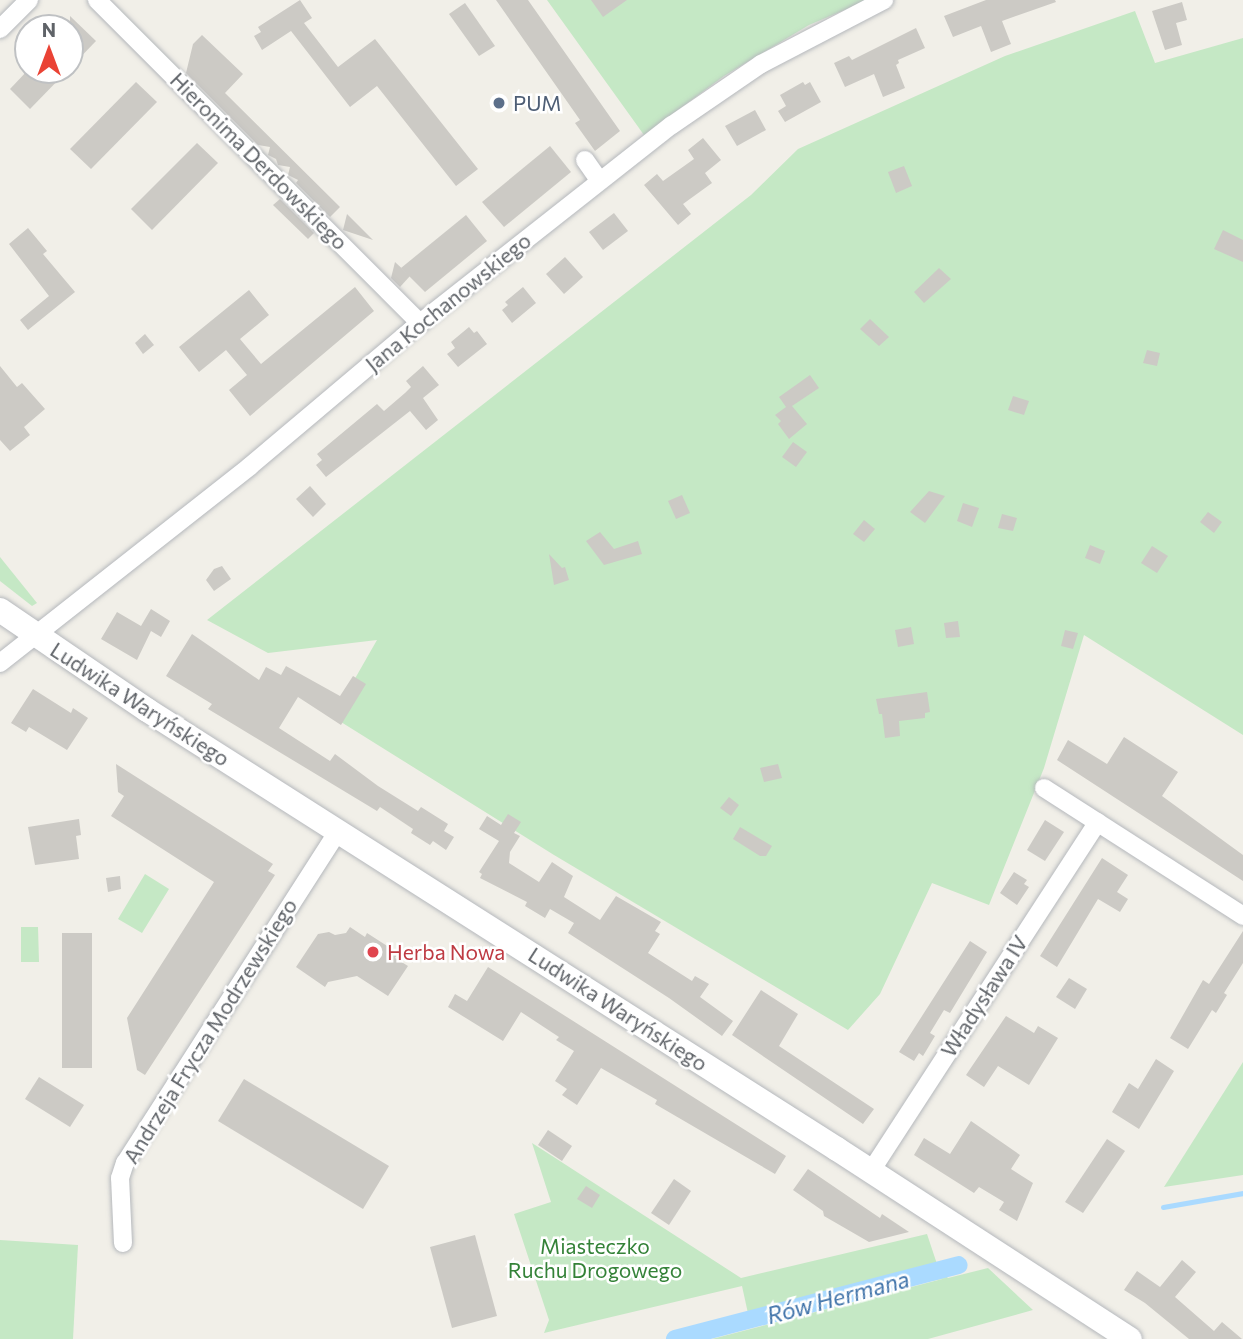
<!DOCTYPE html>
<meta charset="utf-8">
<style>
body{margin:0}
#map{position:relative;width:1243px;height:1339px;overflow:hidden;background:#f1efe8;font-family:Commissioner,sans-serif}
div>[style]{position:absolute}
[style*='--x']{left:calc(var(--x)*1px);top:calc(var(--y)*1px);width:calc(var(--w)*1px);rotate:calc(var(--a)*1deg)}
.green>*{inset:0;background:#c5e8c5}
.stream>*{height:5px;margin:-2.5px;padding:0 2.5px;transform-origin:2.5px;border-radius:2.5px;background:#aadaff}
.canal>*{height:18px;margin:-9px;padding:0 9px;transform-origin:9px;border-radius:9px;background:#aadaff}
.building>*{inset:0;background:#cccac5}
.roads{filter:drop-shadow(0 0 2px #b5b8bc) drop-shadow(0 0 2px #b5b8bc)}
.street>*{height:18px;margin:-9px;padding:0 9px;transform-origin:9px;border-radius:9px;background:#fff}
.secondary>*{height:24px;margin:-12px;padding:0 12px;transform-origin:12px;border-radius:12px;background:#fff}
.dots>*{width:19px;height:19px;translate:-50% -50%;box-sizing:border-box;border:4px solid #fff;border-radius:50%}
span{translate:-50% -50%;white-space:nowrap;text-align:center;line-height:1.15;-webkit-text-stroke:5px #fff;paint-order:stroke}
.service-label{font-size:21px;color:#4e5e75}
.left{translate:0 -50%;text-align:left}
.street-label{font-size:21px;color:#5f6368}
.health-label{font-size:21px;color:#be3a42}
.park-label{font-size:21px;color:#348238}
.water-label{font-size:23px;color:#4174aa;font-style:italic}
.north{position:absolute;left:14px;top:14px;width:70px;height:70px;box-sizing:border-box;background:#fff;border:2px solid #bfc1c3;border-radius:50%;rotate:0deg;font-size:19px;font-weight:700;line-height:28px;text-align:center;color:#5f6368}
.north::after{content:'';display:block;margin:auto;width:24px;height:32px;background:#ea4335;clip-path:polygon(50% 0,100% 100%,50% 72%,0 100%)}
</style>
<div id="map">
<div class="green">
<i style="clip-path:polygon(547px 0,868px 0,809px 25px,724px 76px,644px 135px)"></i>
<i style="clip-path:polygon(1135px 11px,1155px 63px,1243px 38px,1243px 735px,1084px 635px,1044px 768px,989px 905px,932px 883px,880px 994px,848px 1030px,554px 855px,333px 717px,377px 640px,268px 653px,207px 620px,751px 195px,798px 149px,1005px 56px)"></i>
<i style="clip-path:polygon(0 557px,37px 603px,32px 606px,0 581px)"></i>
<i style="clip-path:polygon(145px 874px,169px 889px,142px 933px,118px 919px)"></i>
<i style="clip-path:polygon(21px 927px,38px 927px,39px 962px,21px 962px)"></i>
<i style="clip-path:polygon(1243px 1062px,1243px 1175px,1164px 1187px)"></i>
<i style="clip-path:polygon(532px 1143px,741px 1278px,927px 1234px,939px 1270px,948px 1278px,988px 1268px,1033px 1310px,928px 1339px,712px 1339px,946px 1278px,749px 1318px,742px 1286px,544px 1333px,549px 1320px,514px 1214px,551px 1202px)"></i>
<i style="clip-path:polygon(0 1240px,78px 1245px,73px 1339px,0 1339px)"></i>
</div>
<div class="stream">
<i style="--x:1163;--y:1207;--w:81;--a:-9.9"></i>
</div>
<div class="canal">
<i style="--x:675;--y:1339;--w:293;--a:-14.6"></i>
</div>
<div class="building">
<i style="clip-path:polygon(300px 0,312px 18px,304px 23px,338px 67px,375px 39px,478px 169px,456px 186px,377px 86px,350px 107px,291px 31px,262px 50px,254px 36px,261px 32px,258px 27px)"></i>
<i style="clip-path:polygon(496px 0,528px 0,620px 131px,595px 151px,575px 123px,580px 120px)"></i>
<i style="clip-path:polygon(591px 0,627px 0,603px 17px)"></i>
<i style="clip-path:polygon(986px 0,1055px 0,1056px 2px,1002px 21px,1011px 44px,991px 52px,981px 26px,953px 37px,944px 16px)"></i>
<i style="clip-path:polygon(1182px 2px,1187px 20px,1176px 23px,1182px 45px,1165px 50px,1152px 11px)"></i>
<i style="clip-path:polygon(465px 3px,495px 46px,479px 56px,449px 14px)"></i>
<i style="clip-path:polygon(70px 16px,96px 41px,70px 68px)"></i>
<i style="clip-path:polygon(916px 28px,925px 48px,898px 60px,899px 63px,896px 65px,905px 88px,883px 97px,874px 74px,845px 87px,834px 63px,849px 56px,852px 60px)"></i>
<i style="clip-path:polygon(202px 35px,243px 74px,225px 93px,340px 207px,330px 217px,296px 183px,298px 180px,288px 175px,290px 167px,278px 165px,276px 159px,268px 155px,270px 147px,258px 145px,186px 73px,193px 44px)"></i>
<i style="clip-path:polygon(28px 70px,68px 70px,30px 109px,10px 89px)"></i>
<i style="clip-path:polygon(136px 82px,157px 102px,91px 169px,70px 149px)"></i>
<i style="clip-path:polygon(803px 82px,805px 85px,810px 82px,821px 102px,785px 122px,778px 111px,786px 106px,780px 95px)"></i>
<i style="clip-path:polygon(755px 110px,766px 130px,737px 146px,725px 126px)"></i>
<i style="clip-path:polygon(703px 138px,721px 160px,705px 173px,712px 183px,683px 204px,691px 214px,678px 225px,644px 185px,657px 174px,663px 181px,694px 159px,688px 150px)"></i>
<i style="clip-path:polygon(197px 143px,218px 163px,152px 230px,131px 209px)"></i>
<i style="clip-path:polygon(550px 146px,571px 172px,504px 227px,482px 202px)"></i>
<i style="clip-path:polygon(904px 166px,912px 186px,896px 193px,888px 172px)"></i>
<i style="clip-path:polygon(280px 199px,314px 233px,308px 239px,273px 205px)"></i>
<i style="clip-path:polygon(614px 213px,628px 231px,603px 250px,589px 232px)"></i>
<i style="clip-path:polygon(347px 214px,373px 240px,343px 230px)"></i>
<i style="clip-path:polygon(466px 215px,487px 241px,425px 292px,401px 268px)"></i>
<i style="clip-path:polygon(28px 228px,47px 251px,43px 254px,75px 292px,28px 330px,20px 320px,49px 296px,9px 244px)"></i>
<i style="clip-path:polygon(1223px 230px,1243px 240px,1243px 262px,1214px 249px)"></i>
<i style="clip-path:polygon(565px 257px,583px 277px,564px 294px,546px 274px)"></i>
<i style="clip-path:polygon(395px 262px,410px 276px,400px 287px,391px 278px)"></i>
<i style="clip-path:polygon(939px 268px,951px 279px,924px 303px,914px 292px)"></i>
<i style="clip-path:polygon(355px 287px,374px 311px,250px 416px,229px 390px,247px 375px,226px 350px,199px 372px,179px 347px,249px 290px,269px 315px,240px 339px,261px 364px)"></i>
<i style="clip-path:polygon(523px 287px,536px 303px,512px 323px,502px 310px,508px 305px,505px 302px)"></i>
<i style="clip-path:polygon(870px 319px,889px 337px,879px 346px,860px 329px)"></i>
<i style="clip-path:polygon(469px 327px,474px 333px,477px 331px,487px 344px,458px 367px,447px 354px,455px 348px,451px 342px)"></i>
<i style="clip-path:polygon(145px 334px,154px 345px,143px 354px,135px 343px)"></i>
<i style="clip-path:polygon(1147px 350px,1160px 353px,1157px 366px,1143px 363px)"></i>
<i style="clip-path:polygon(0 366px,17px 387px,22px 383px,45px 409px,24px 427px,30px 435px,10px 451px,0 440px)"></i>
<i style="clip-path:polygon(423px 366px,439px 385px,423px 398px,438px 420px,426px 430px,410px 411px,326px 477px,316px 465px,322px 460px,317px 454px,377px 404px,384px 411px,405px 393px,411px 387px,406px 381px)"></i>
<i style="clip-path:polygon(810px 375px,819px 388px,792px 406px,807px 424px,789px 439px,778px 424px,781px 421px,775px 415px,786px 407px,779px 397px)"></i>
<i style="clip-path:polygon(1013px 396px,1029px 401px,1024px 415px,1008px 410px)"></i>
<i style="clip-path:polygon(793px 442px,807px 452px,796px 467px,782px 457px)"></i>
<i style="clip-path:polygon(310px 486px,326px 504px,313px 517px,296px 499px)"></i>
<i style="clip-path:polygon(929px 491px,945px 496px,925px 523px,910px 512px)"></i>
<i style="clip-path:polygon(682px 495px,690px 513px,676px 519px,668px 501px)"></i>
<i style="clip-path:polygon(963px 503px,979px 508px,972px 527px,957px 521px)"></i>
<i style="clip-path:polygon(1208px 512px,1222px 522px,1214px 533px,1200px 522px)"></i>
<i style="clip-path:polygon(1002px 514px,1017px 518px,1013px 531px,998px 528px)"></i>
<i style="clip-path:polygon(864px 520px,875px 529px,864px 542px,853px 534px)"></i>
<i style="clip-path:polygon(600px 532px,614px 549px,638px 541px,642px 554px,604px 565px,586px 541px)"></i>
<i style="clip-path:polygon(1090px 545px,1105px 551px,1100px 564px,1085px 558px)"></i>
<i style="clip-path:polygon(1152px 546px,1168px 556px,1157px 573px,1141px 563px)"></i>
<i style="clip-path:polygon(549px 554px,562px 568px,565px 567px,569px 580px,554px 585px)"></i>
<i style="clip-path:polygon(222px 566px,231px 579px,214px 591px,206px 580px,214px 569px)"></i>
<i style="clip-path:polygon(151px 609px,170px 621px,161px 637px,151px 631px,137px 660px,101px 639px,117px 612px,141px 626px)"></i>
<i style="clip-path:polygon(958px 621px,960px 637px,946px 638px,944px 623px)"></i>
<i style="clip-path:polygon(911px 627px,914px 644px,898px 647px,895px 630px)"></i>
<i style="clip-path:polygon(1065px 630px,1078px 633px,1073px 649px,1061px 646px)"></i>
<i style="clip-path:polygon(192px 634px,259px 680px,266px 667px,281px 675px,286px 666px,340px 696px,353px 676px,366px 684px,341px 725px,298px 697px,279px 728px,330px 761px,335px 754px,378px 786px,418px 811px,421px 807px,448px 824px,444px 831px,454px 837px,446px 850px,433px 841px,430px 845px,411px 833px,413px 829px,380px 807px,377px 811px,228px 721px,208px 709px,212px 704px,166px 676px)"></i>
<i style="clip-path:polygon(33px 689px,71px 713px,73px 708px,88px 718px,67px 750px,29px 727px,26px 732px,11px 723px)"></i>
<i style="clip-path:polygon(927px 692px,930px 712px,925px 713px,925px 718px,899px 721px,900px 736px,885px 738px,882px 714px,879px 714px,876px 699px)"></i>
<i style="clip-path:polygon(1124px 737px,1178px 772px,1162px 796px,1243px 855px,1243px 881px,1057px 760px,1068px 740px,1107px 764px)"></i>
<i style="clip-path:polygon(116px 764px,273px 864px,268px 871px,275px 875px,145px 1075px,137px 1070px,127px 1018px,214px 882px,111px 816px,124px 796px,118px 792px)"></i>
<i style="clip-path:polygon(778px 764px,782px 778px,764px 782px,760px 768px)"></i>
<i style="clip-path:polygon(729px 797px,739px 805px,731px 816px,720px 808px)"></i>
<i style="clip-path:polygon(508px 814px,521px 822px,514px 833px,520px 836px,510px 852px,509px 863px,539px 882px,552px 862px,573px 876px,564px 897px,600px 920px,616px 896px,661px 922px,655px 931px,660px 934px,648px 953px,692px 981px,695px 976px,709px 984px,700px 997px,733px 1021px,722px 1036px,669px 998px,568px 933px,574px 923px,550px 909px,545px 918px,525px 906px,527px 902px,480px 878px,482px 874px,479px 872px,499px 841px,479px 829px,487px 816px,501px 825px)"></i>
<i style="clip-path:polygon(79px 819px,81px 835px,76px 836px,79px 859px,35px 865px,28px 827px)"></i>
<i style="clip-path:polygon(1045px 820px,1064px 832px,1045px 861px,1027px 850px)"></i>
<i style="clip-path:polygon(740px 827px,772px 846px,766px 856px,760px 856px,733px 839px)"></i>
<i style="clip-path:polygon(1102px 858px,1128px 875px,1117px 892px,1128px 899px,1120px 912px,1098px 899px,1057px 967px,1040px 956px)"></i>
<i style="clip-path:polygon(1014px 872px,1027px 880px,1024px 884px,1029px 887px,1017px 905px,1000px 893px)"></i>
<i style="clip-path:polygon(120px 876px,121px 889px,108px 892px,106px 878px)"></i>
<i style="clip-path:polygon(350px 927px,365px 937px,367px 933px,398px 953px,395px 958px,408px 966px,388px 996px,357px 976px,328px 982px,325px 987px,296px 967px,318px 934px,329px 932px,335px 935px,346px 933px)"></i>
<i style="clip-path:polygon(1243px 931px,1243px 963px,1224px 993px,1227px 995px,1216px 1013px,1212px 1010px,1188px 1049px,1170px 1038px,1203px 980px,1209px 984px)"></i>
<i style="clip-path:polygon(62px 933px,92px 933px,92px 1068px,62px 1068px)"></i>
<i style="clip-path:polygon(970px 941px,987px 952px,950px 1013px,944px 1010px,930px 1033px,935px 1036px,923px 1056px,919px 1053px,914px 1061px,899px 1052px)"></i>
<i style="clip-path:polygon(488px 967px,786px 1156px,775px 1174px,655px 1104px,657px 1100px,601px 1068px,577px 1105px,562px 1095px,567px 1089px,555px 1081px,574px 1051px,556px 1040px,559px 1037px,521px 1012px,503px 1041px,448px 1007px,455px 994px,467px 1001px)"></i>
<i style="clip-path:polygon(1069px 978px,1087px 989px,1075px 1009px,1056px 997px)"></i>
<i style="clip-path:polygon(761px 990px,798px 1014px,779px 1046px,874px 1109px,863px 1124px,732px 1035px)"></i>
<i style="clip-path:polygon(1006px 1016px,1034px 1033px,1038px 1026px,1058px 1038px,1029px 1085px,998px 1066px,984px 1087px,966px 1075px)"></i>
<i style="clip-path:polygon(1156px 1059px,1174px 1071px,1139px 1129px,1112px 1112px,1129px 1083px,1138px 1089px)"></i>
<i style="clip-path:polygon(39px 1077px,84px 1105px,70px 1127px,25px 1099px)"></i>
<i style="clip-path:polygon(244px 1079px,389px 1166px,363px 1209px,218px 1121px)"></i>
<i style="clip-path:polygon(971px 1121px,1020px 1155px,1011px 1169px,1033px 1183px,1017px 1221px,999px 1210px,1004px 1202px,979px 1187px,974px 1193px,914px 1155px,924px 1138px,950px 1154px)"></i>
<i style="clip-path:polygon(548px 1130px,572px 1146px,562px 1161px,538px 1145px)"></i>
<i style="clip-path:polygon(1107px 1139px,1125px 1151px,1083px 1213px,1065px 1202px)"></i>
<i style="clip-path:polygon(808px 1169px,880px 1218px,882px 1214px,909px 1232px,869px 1242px,824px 1216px,823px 1211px,793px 1190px)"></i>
<i style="clip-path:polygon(674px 1179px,691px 1191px,669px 1225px,651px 1213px)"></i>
<i style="clip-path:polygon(586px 1186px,600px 1195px,592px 1208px,577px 1199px)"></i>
<i style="clip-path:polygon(475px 1235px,497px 1316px,452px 1328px,430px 1247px)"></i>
<i style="clip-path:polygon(1182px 1260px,1196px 1272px,1175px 1297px,1214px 1331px,1222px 1322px,1242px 1339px,1189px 1339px,1145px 1303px,1124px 1290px,1137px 1271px,1160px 1287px)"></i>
</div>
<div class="roads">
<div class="street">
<i style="--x:97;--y:0;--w:457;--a:45"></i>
<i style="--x:0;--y:29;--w:41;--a:-45"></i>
<i style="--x:585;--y:160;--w:24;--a:55"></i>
<i style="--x:0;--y:663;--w:318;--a:-38.2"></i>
<i style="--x:250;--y:466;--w:222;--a:-40.1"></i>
<i style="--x:420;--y:323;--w:320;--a:-38.2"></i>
<i style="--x:672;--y:125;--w:108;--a:-34.4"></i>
<i style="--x:761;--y:64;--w:139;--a:-27.5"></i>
<i style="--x:1044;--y:788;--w:237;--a:32.7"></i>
<i style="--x:871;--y:1171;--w:416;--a:-57"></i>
<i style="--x:123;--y:1243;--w:65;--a:-92.6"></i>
<i style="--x:120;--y:1178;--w:16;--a:-72"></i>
<i style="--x:125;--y:1163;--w:394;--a:-57.3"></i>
</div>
<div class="secondary">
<i style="--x:0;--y:610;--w:178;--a:34.2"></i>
<i style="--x:147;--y:710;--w:818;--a:32.47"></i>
<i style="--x:837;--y:1149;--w:349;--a:33"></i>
</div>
</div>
<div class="dots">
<i style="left:499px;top:103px;background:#5c6f8a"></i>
<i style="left:373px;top:952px;background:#e0444e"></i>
</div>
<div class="service-label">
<span class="left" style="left:513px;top:103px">PUM</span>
</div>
<div class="street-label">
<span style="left:259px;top:161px;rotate:45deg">Hieronima Derdowskiego</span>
<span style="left:448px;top:302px;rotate:-39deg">Jana Kochanowskiego</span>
<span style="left:140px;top:704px;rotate:33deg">Ludwika Waryńskiego</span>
<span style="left:984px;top:996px;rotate:-57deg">Władysława IV</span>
<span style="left:618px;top:1009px;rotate:33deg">Ludwika Waryńskiego</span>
<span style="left:210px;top:1031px;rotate:-58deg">Andrzeja Frycza Modrzewskiego</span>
</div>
<div class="health-label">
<span class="left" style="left:387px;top:952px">Herba Nowa</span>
</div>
<div class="park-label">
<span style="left:595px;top:1258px">Miasteczko<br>Ruchu Drogowego</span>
</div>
<div class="water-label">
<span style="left:838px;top:1297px;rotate:-15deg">Rów Hermana</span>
</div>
<div class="north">N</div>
</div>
